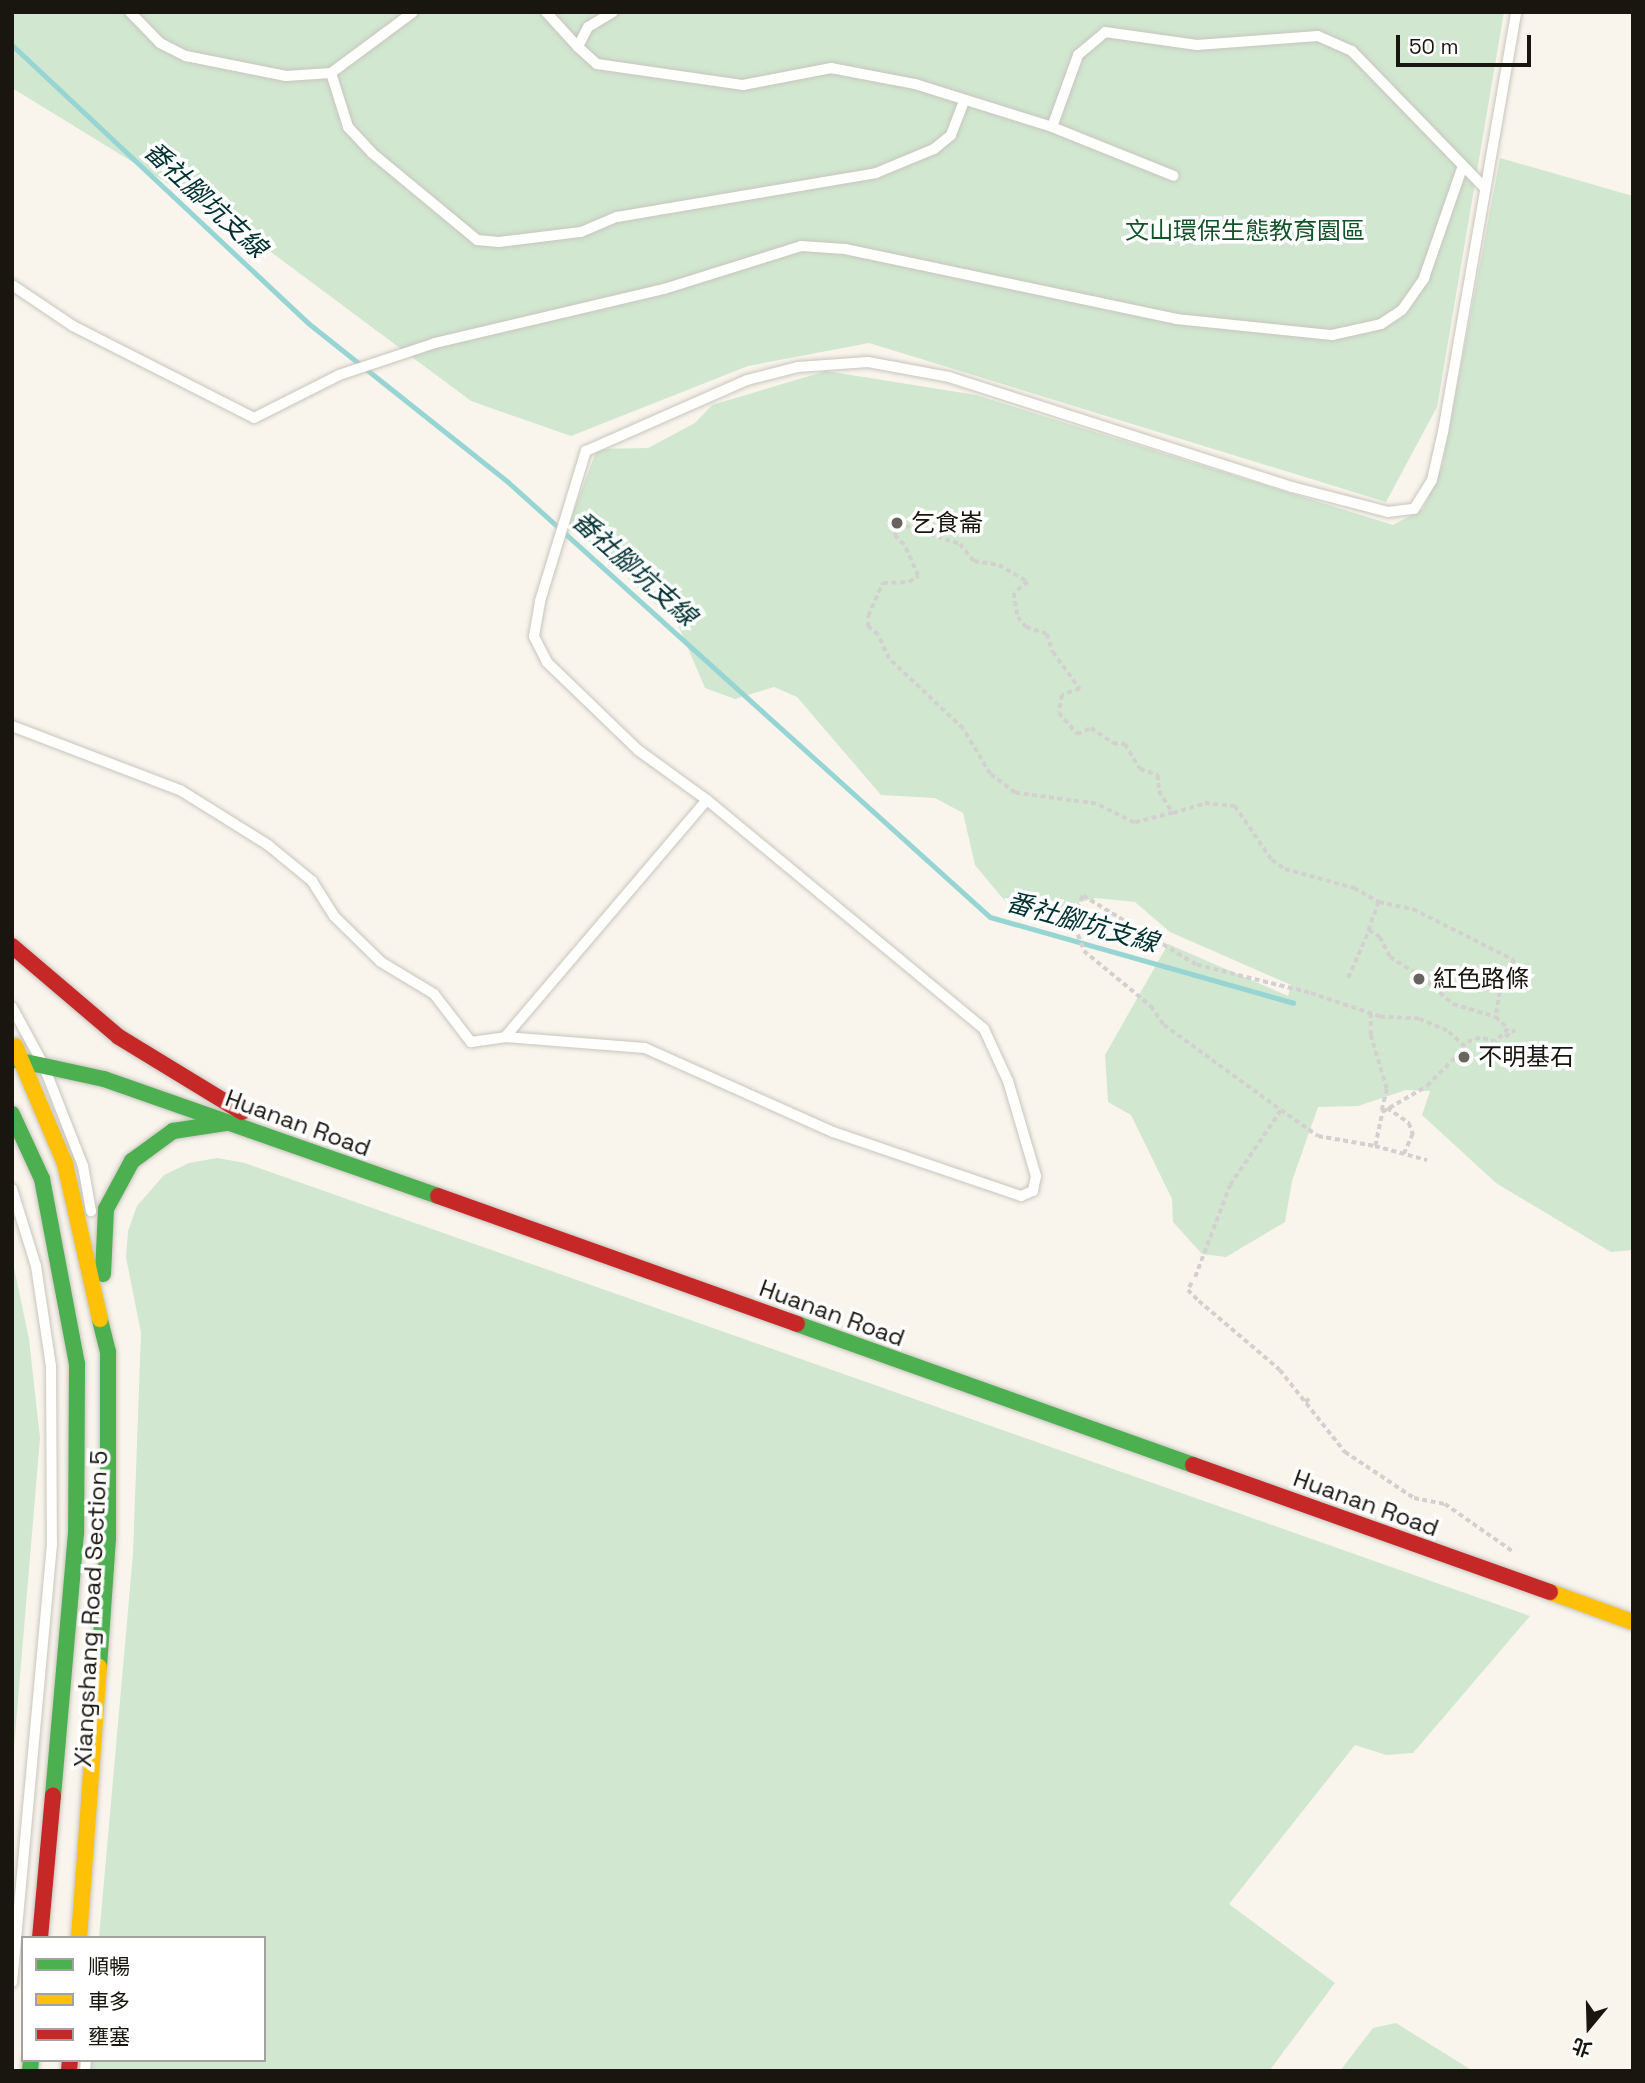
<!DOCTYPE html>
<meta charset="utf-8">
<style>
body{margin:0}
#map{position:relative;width:1645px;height:2083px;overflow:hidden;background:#f9f5ed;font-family:"Space Grotesk","Noto Sans TC",sans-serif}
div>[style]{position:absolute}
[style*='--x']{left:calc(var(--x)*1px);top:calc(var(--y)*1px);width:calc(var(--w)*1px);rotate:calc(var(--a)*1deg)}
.green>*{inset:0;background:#d1e7d0}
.stream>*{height:5px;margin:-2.5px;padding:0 2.5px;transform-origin:2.5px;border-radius:2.5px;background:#96d5d3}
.path>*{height:3.5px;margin-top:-1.75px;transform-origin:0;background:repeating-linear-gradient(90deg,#d3d1cf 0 5px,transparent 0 8.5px)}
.roads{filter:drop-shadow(0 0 2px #c8c5be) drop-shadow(0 0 2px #c8c5be)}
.lane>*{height:10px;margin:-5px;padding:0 5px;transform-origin:5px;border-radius:5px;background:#fefefc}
.fast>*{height:16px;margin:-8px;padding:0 8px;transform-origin:8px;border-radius:8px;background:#4caf50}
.slow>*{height:16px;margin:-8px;padding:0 8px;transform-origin:8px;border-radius:8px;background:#ffc107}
.jam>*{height:16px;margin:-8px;padding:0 8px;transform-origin:8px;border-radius:8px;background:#c62828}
.dots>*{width:19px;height:19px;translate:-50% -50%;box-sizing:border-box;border:4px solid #fff;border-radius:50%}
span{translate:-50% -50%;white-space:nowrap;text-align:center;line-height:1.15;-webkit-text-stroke:7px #fff;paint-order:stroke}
.park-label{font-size:24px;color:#145228}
.poi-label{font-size:24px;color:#191610}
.left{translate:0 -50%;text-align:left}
.street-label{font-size:24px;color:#191610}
.water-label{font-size:26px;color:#023132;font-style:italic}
.frame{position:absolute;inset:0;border:14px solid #191610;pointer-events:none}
.legend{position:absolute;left:21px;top:1936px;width:245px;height:126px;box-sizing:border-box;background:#fff;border:2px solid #a3a29f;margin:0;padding:9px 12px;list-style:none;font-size:21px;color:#191610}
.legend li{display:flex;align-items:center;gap:14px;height:35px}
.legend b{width:35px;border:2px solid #a3a29f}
.north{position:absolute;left:1554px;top:1992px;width:70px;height:70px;-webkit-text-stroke:5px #fff;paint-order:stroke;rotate:199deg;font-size:19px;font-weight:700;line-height:28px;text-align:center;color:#191610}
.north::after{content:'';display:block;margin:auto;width:24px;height:32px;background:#191610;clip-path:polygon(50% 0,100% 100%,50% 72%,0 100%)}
.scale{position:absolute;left:1396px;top:35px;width:135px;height:32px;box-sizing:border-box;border:4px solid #191610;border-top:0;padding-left:9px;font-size:21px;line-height:24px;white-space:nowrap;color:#191610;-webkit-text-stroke:5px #fff;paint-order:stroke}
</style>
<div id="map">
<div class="green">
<i style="clip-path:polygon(12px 12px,1504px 12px,1437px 407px,1386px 502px,869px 343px,748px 366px,571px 436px,471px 401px,232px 223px,12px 88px)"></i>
<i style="clip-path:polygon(1500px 158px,1633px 196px,1633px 1250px,1611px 1252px,1496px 1183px,1422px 1115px,1430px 1091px,1406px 1090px,1358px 1106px,1318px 1107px,1292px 1181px,1285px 1222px,1226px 1257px,1202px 1254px,1173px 1222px,1172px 1199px,1131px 1115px,1108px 1102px,1105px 1055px,1168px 944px,1288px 996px,1291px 985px,1170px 932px,1135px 902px,1096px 898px,1019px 918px,975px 865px,963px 813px,935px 798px,881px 795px,797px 697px,774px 687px,735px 699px,705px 688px,678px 625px,569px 523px,597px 449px,648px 448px,695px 423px,712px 405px,826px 371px,976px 395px,1393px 525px,1423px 509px,1442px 466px)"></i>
<i style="clip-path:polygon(217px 1158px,245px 1163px,1530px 1616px,1413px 1753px,1386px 1755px,1355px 1745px,1229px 1904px,1335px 1983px,1269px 2071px,87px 2071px,88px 2060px,264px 2060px,264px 1938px,99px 1938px,133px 1554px,141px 1333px,126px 1257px,128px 1231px,137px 1206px,164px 1175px,189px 1163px)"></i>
<i style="clip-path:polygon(12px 1258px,29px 1339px,40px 1438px,12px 1771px)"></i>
<i style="clip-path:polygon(1396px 2023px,1473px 2071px,1340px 2071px,1373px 2028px)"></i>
</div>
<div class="stream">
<i style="--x:12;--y:45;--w:406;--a:43.2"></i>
<i style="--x:308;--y:323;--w:256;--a:38.5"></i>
<i style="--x:508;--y:482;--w:649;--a:42.07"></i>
<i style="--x:990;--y:917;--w:315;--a:15.8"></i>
</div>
<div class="path">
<i style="--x:1173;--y:813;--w:40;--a:165.6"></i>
<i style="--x:1134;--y:823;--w:42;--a:-153.4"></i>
<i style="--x:1096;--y:804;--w:82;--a:-172.3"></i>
<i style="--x:1015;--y:793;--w:31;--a:-143"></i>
<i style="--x:990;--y:774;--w:52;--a:-121"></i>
<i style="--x:963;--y:729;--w:102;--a:-136.6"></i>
<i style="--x:889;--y:659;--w:26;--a:-115"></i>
<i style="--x:878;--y:635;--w:13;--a:-141"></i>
<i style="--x:868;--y:627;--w:11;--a:-90"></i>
<i style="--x:868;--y:616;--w:36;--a:-66"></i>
<i style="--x:883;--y:583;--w:26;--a:-2"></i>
<i style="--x:909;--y:582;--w:11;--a:-34"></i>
<i style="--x:918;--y:576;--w:34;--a:-114"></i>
<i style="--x:904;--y:545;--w:13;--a:-135"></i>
<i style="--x:895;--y:536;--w:13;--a:-81"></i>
<i style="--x:897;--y:523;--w:66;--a:18.4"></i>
<i style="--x:960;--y:544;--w:22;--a:51"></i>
<i style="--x:974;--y:561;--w:25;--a:9"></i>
<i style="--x:999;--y:565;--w:34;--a:30"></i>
<i style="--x:1028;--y:582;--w:18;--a:142"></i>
<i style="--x:1014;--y:593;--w:24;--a:81"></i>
<i style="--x:1018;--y:617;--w:13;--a:51"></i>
<i style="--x:1026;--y:627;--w:22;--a:18"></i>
<i style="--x:1047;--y:634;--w:19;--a:72"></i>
<i style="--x:1053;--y:652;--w:46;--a:53.9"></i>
<i style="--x:1080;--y:689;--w:19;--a:162"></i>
<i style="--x:1062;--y:695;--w:18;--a:99"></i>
<i style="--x:1059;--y:713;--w:28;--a:49"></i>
<i style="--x:1077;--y:734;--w:15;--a:-23"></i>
<i style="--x:1091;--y:728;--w:27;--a:34"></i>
<i style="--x:1113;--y:743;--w:12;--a:5"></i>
<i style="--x:1125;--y:744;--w:29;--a:59"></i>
<i style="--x:1140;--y:769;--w:19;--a:18"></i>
<i style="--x:1158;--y:775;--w:16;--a:86"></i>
<i style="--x:1159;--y:791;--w:26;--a:58"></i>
<i style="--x:1173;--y:813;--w:34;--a:-17"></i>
<i style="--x:1205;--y:803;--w:30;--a:6"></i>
<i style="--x:1235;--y:806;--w:65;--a:55.6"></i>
<i style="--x:1272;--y:860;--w:16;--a:35"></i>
<i style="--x:1285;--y:869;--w:72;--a:15.4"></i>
<i style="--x:1354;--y:888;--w:29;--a:29"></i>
<i style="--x:1379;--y:902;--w:30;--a:110"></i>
<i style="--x:1369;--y:930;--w:13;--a:32"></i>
<i style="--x:1380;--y:937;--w:22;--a:63"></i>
<i style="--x:1390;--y:957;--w:36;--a:32"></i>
<i style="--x:1421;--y:976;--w:43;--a:41.2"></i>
<i style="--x:1453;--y:1004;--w:45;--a:16.8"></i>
<i style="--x:1496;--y:1017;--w:17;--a:45"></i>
<i style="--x:1508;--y:1029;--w:18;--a:133"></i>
<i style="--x:1496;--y:1042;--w:16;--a:-166"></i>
<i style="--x:1480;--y:1038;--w:13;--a:162"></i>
<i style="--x:1379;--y:902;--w:35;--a:12"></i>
<i style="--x:1413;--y:909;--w:113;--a:26.8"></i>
<i style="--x:1514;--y:960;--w:35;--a:114"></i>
<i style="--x:1500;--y:992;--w:25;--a:99"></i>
<i style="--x:1348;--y:978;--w:52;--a:-66.4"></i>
<i style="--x:1371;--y:1013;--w:22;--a:90"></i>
<i style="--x:1371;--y:1035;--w:56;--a:73.5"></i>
<i style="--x:1387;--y:1089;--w:22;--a:103"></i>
<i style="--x:1505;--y:1037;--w:12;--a:-35"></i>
<i style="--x:1387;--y:1108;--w:27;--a:34"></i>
<i style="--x:1409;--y:1123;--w:12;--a:70"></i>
<i style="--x:1413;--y:1134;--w:22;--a:114"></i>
<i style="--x:1375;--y:1146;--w:54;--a:15.1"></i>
<i style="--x:1195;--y:1277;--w:98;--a:-69.2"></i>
<i style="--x:1230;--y:1185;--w:91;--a:-55.8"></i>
<i style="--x:1281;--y:1110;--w:45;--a:35.1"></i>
<i style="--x:1318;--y:1136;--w:58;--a:10"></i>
<i style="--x:1375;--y:1146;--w:35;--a:-78"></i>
<i style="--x:1382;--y:1112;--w:52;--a:-30"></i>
<i style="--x:1427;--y:1086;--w:54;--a:-45.7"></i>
<i style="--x:1465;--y:1047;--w:24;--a:-138"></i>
<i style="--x:1447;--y:1031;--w:30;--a:-157"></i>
<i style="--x:1419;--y:1019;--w:39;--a:-177"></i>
<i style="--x:1380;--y:1017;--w:75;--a:-161.3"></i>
<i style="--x:1309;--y:993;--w:116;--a:-166.1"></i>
<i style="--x:1196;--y:965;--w:132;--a:-148.6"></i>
<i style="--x:1083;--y:896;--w:25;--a:116"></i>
<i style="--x:1072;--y:919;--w:34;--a:69"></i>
<i style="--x:1084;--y:951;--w:87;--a:39.4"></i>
<i style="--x:1151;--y:1006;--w:23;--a:56"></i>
<i style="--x:1164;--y:1025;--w:145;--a:36"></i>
<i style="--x:1192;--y:1283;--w:8;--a:120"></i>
<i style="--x:1188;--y:1290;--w:16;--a:45"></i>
<i style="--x:1199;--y:1301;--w:106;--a:40.4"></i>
<i style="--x:1280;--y:1370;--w:105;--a:51.6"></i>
<i style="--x:1345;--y:1452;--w:83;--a:33.7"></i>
<i style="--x:1414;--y:1498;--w:32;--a:11"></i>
<i style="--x:1445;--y:1504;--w:85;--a:35"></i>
<i style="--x:1305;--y:1402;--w:6;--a:-39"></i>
</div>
<div class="roads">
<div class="lane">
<i style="--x:130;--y:12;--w:43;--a:45.9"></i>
<i style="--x:160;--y:43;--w:29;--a:27"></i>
<i style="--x:186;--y:56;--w:102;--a:11.3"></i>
<i style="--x:286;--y:76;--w:45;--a:-3.8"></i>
<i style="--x:331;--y:73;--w:102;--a:-36.6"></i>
<i style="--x:546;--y:12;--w:47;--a:47.6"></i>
<i style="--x:613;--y:12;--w:29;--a:149"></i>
<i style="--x:588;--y:27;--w:22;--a:117"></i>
<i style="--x:578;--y:47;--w:25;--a:42"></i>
<i style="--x:597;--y:64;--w:148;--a:8.2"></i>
<i style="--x:743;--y:85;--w:90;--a:-10.9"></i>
<i style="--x:831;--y:68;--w:86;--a:10.8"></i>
<i style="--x:915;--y:84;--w:144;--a:17.4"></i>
<i style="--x:1052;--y:127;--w:131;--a:21.9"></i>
<i style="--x:331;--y:73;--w:57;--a:72.5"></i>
<i style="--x:348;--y:127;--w:35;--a:47"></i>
<i style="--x:372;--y:153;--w:136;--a:39.6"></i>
<i style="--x:477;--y:240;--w:22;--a:5"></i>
<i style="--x:499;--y:242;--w:83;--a:-7"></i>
<i style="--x:581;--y:232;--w:39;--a:-23"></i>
<i style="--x:617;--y:217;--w:263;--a:-9.6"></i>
<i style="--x:876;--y:173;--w:63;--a:-22.5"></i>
<i style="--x:934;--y:149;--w:22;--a:-39"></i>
<i style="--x:951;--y:135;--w:36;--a:-69"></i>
<i style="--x:1052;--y:127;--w:77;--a:-70.1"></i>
<i style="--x:1078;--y:55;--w:35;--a:-40"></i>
<i style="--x:1105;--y:32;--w:93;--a:8"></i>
<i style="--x:1197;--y:45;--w:121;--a:-4.3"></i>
<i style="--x:1318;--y:36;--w:37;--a:24"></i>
<i style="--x:1352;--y:51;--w:188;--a:45.9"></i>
<i style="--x:12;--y:285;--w:73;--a:33.9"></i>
<i style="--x:73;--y:326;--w:203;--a:26.9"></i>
<i style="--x:254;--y:418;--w:95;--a:-26.8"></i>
<i style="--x:339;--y:375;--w:101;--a:-18.4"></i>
<i style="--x:435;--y:343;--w:235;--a:-13.3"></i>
<i style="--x:664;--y:289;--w:144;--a:-17.4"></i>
<i style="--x:801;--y:246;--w:44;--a:3.9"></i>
<i style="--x:845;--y:249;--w:338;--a:11.9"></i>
<i style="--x:1176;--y:319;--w:157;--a:5.9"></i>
<i style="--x:1332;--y:335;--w:50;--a:-12.7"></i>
<i style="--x:1381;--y:324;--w:25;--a:-34"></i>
<i style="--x:1402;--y:310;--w:39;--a:-55"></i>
<i style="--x:1424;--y:278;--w:116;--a:-70.9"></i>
<i style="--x:12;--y:726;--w:180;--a:20.9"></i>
<i style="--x:180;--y:790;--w:104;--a:32"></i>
<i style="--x:268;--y:845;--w:57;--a:39.3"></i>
<i style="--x:312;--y:881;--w:41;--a:57.8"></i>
<i style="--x:334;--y:916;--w:66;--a:44.4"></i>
<i style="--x:381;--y:962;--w:62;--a:31.1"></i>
<i style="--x:434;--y:994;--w:61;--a:52.4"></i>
<i style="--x:471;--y:1042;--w:34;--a:-8"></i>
<i style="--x:505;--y:1037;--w:311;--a:-49.6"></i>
<i style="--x:707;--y:800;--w:85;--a:-144.1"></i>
<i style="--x:638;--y:750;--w:127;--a:-136"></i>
<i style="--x:547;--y:662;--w:29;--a:-117"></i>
<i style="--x:534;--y:636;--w:36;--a:-80"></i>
<i style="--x:540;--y:601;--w:157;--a:-73"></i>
<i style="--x:586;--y:451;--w:176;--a:-23.8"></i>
<i style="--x:747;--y:380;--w:53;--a:-14.3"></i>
<i style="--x:798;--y:367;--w:70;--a:-4.1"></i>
<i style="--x:868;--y:362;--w:82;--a:10.5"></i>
<i style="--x:949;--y:377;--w:360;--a:17.8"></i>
<i style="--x:1292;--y:487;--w:99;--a:14.6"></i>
<i style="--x:1388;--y:512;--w:26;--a:-7"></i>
<i style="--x:1414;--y:509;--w:34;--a:-58"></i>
<i style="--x:1432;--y:480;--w:49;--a:-77.1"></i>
<i style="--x:1443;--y:432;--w:426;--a:-80.1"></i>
<i style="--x:12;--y:1007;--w:65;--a:61.5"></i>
<i style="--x:43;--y:1064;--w:110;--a:68.6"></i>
<i style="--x:83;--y:1166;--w:46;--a:79.9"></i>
<i style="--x:505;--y:1037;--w:140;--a:4.5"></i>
<i style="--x:645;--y:1048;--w:206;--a:24.1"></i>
<i style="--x:833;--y:1132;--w:199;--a:18.8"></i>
<i style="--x:1021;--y:1196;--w:13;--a:-23"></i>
<i style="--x:1033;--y:1191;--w:15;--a:-79"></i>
<i style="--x:1036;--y:1176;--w:99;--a:-106.4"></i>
<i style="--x:1008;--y:1081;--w:57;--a:-114.8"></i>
<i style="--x:984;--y:1029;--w:359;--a:-140.4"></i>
<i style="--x:12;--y:1189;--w:81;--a:72.7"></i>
<i style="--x:36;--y:1266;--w:101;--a:81.5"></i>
<i style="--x:51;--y:1366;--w:178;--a:89.7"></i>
<i style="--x:52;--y:1544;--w:440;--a:95.2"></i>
<i style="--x:85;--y:2071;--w:11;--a:-85"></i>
</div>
<div class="fast">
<i style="--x:12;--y:1059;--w:94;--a:12.3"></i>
<i style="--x:104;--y:1079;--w:354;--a:19.3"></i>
<i style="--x:12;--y:1114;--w:72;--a:65.2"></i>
<i style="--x:42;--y:1179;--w:188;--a:79.3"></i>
<i style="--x:77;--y:1364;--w:169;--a:90.3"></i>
<i style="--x:76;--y:1533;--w:264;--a:95"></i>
<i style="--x:103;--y:1274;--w:65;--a:-87.4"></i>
<i style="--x:106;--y:1209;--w:55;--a:-61.6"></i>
<i style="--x:132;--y:1161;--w:51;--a:-36.2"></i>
<i style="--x:173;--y:1131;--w:53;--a:-8.7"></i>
<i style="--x:797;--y:1324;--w:420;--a:19.6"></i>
<i style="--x:99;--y:1667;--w:130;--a:-86"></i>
<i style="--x:108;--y:1537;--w:185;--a:-90"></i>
<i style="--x:108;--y:1352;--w:34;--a:-104"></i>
<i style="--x:30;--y:2071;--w:11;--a:-85"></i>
</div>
<div class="slow">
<i style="--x:15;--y:1046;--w:128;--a:67"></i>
<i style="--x:65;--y:1164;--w:159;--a:77.3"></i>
<i style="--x:1550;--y:1592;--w:88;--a:19.9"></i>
<i style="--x:79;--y:1938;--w:272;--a:-85.8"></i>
</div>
<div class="jam">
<i style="--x:12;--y:946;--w:140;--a:40.4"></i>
<i style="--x:119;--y:1037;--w:144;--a:31.4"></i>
<i style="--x:438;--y:1196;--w:381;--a:19.6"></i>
<i style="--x:1193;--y:1465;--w:379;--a:19.6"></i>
<i style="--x:40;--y:1938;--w:143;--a:-84.8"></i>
<i style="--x:69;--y:2071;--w:11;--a:-85"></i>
</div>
</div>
<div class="dots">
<i style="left:897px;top:523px;background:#67645d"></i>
<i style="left:1419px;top:979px;background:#67645d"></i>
<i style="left:1464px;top:1057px;background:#67645d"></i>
</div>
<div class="park-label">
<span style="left:1245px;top:231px">文山環保生態教育園區</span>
</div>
<div class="poi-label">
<span class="left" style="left:911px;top:523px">乞食崙</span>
<span class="left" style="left:1433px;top:979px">紅色路條</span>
<span class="left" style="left:1478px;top:1057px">不明基石</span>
</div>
<div class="street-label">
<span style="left:298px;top:1123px;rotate:20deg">Huanan Road</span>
<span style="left:832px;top:1313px;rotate:20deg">Huanan Road</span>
<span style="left:1366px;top:1503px;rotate:20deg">Huanan Road</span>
<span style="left:91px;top:1609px;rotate:-87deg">Xiangshang Road Section 5</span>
</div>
<div class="water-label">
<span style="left:205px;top:200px;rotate:43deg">番社腳坑支線</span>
<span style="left:634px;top:569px;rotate:42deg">番社腳坑支線</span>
<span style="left:1082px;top:923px;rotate:16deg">番社腳坑支線</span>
</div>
<div class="frame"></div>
<ul class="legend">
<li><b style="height:9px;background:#4caf50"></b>順暢</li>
<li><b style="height:9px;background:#ffc107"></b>車多</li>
<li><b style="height:9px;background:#c62828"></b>壅塞</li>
</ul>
<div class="north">北</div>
<div class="scale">50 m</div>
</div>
